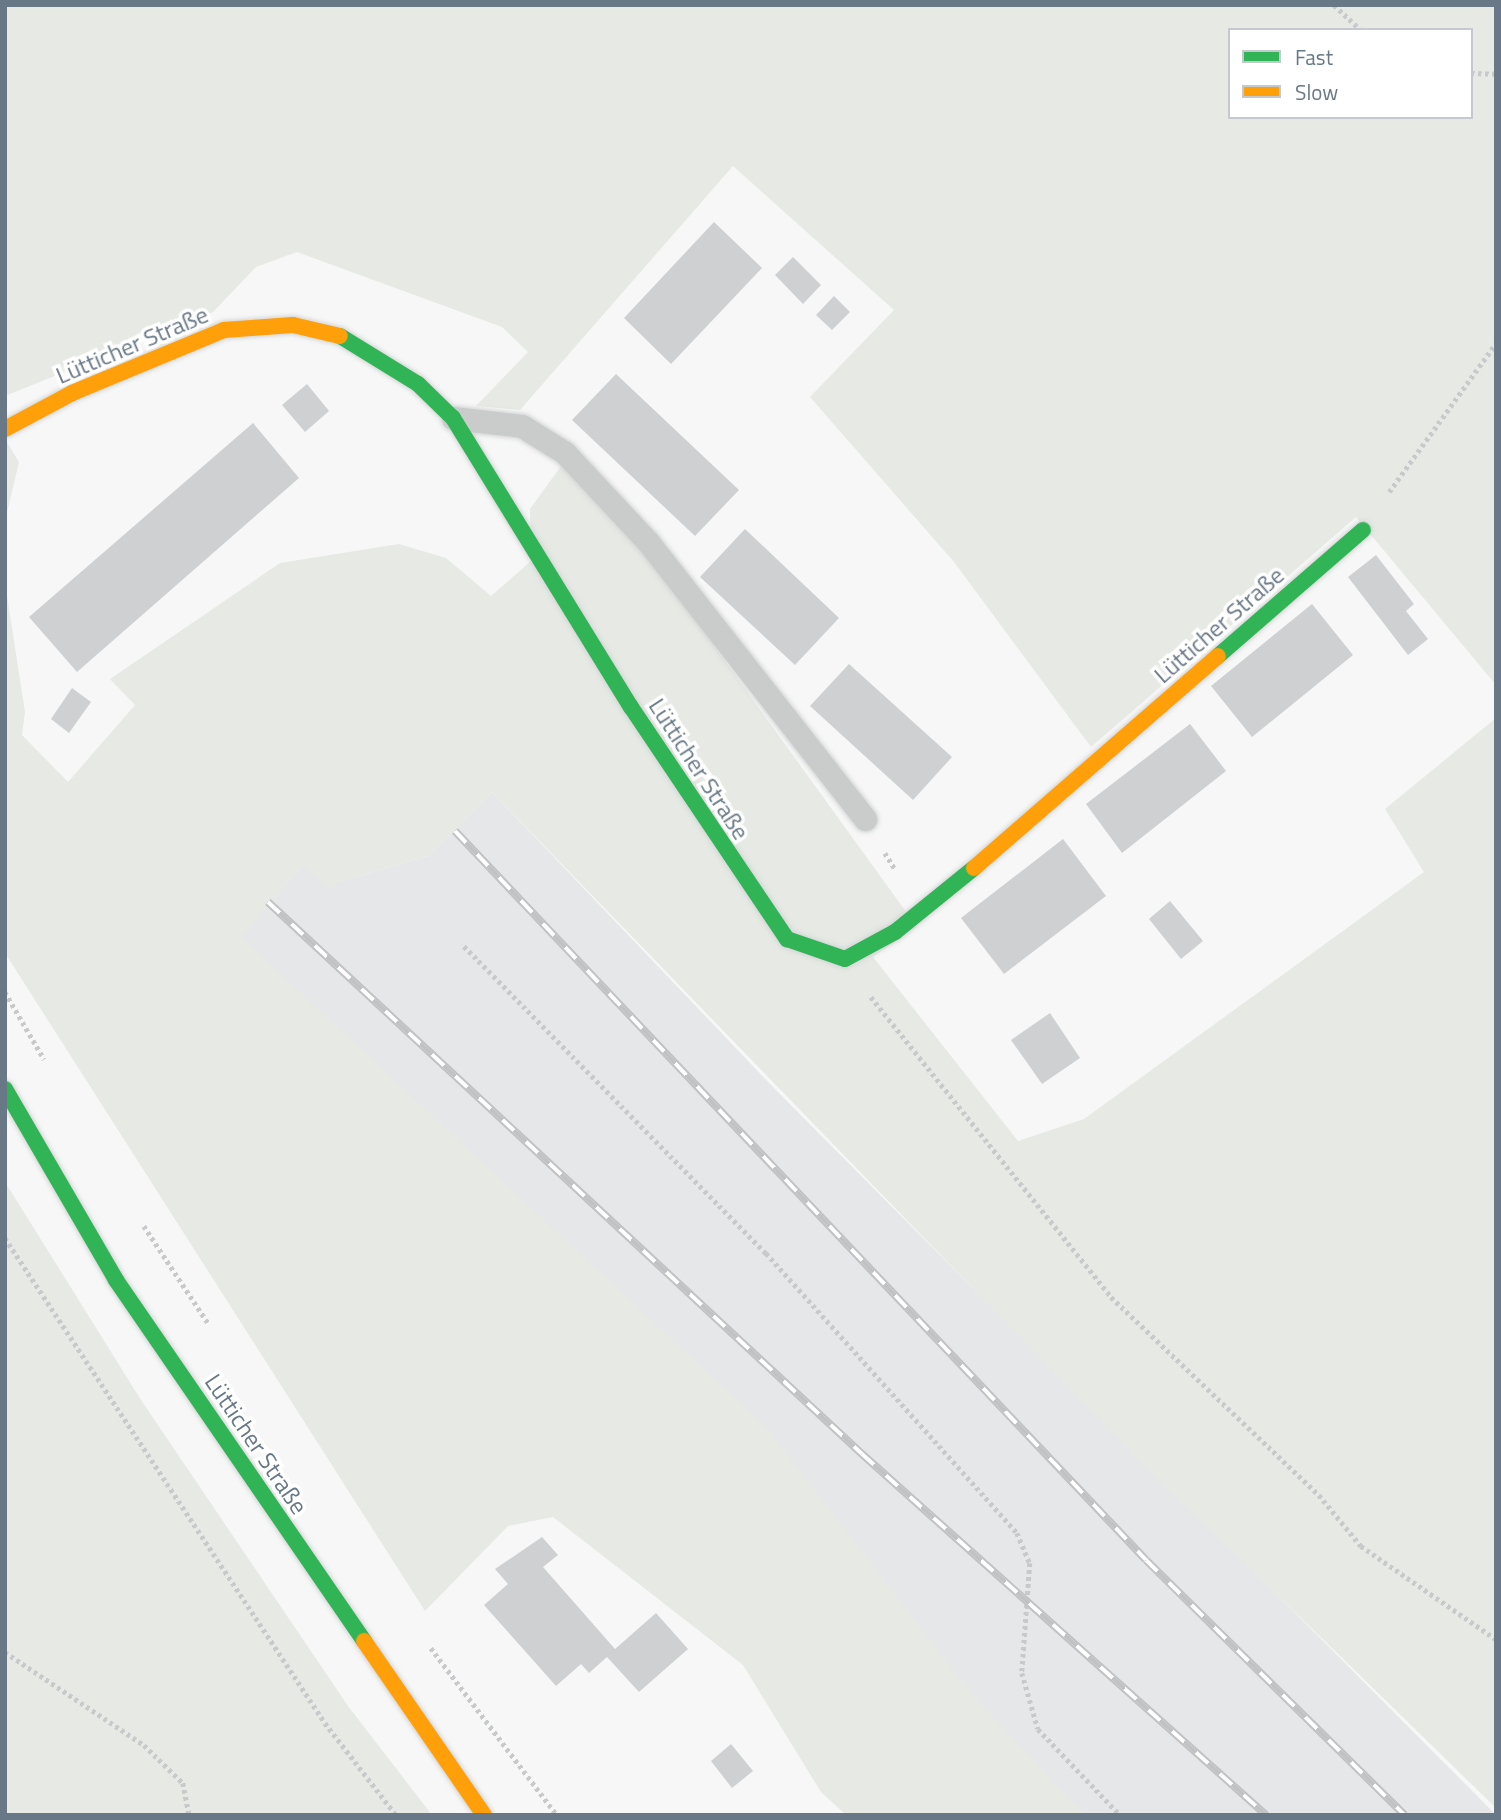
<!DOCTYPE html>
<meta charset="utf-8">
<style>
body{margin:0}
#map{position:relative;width:1501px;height:1820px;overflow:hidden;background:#f7f7f7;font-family:"Titillium Web",sans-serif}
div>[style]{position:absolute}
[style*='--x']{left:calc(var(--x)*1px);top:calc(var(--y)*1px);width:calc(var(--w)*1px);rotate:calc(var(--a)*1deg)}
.built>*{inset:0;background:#e6e7e8}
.green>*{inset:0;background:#e6e9e4}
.building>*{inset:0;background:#ced0d1}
.path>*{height:4.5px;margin-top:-2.25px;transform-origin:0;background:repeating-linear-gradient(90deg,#c8c9ca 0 3.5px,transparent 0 7px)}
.roads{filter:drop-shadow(0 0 2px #d4d5d6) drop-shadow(0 0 2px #d4d5d6)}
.lane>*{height:23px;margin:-11.5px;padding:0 11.5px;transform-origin:11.5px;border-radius:11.5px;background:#cacccc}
.fast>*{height:16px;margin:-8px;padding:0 8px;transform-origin:8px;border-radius:8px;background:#30b455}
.slow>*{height:16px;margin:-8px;padding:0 8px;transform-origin:8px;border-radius:8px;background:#ff9f0a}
.rail>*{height:8px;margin-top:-4px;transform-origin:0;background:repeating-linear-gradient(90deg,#fff 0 16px,#c1c2c4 0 32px);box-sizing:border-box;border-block:2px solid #c1c2c4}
span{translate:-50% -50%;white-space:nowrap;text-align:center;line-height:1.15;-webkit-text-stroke:7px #fff;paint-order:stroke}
.street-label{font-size:24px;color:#687886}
.frame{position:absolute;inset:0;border:7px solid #687886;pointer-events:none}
.legend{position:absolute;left:1228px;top:28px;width:245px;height:91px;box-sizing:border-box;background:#fff;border:2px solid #c3c9cf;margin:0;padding:9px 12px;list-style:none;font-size:21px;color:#687886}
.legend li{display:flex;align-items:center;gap:14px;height:35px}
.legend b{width:35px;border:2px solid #c3c9cf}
</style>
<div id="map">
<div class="built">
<i style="clip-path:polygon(492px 792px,771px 1085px,1496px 1815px,1084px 1815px,240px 937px,303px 865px,341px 881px,428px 856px)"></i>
</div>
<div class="green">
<i style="clip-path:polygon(evenodd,5px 5px,1496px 5px,1496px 685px,1356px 517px,1091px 747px,954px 562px,810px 397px,894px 310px,733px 166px,520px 410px,476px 406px,528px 352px,502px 327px,297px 252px,256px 267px,213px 312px,5px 396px,5px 5px,1230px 30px,1471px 30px,1471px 117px,1230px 117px,1230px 30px)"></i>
<i style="clip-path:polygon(5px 439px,19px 462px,5px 521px)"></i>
<i style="clip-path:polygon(564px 462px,644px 549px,917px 927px,873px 957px,1018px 1141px,1084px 1119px,1424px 872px,1385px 809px,1496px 718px,1496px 1808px,1146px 1467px,492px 792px,428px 856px,341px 881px,331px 890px,303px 865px,241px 937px,767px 1428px,971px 1693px,1084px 1815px,846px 1815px,821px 1792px,743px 1665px,553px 1517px,508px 1526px,425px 1611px,5px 953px,5px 583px,25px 712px,22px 735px,68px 782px,135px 705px,110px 679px,280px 563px,399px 544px,446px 558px,491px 596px,531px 561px,530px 509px)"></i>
<i style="clip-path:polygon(5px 1182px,141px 1400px,348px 1706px,432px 1815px,5px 1815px)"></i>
</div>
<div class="building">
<i style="clip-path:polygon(714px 222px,762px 268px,671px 364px,624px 318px)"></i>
<i style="clip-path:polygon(793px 257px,821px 285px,803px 304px,775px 275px)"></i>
<i style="clip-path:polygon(834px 296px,850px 312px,832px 330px,816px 315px)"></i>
<i style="clip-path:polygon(616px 374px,739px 490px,695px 536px,572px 420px)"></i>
<i style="clip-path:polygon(307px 384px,329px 411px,305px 432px,282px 405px)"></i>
<i style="clip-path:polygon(253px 423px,299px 478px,77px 672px,29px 617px)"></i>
<i style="clip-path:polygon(745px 529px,839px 618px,795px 665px,700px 577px)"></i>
<i style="clip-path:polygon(1376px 555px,1414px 604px,1406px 611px,1428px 639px,1408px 655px,1348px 577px)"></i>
<i style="clip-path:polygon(1312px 604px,1353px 655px,1252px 737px,1211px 686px)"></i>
<i style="clip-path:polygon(849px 664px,952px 757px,913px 800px,810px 706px)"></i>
<i style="clip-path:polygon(72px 688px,91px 702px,69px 733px,51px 719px)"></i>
<i style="clip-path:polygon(1190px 724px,1226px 771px,1122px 853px,1086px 804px)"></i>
<i style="clip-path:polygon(1063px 839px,1106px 896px,1004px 974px,961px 918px)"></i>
<i style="clip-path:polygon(1170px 901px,1203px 941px,1181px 959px,1149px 919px)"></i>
<i style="clip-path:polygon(1050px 1013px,1080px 1058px,1042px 1084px,1011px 1040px)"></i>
<i style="clip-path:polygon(542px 1537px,558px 1555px,543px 1567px,615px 1649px,656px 1613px,688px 1649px,639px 1692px,607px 1657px,589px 1673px,581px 1664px,556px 1686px,484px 1605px,508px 1584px,495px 1569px)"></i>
<i style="clip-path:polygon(731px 1744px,753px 1771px,732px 1788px,711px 1761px)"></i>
</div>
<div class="path">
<i style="--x:1334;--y:5;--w:37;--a:43"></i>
<i style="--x:1471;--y:73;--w:25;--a:2"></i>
<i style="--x:1389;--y:492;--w:183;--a:-54.3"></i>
<i style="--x:885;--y:853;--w:19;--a:58"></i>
<i style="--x:464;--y:946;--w:431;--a:45.5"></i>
<i style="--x:766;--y:1253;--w:376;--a:48.1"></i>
<i style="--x:1017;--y:1533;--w:33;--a:67"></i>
<i style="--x:1030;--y:1563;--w:110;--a:94.2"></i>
<i style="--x:1022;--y:1673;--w:58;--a:74.1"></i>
<i style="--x:1038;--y:1729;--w:119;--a:46.4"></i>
<i style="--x:5;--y:992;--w:78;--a:59.8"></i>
<i style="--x:871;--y:997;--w:384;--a:51.3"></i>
<i style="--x:1111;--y:1297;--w:287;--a:43.6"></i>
<i style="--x:1319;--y:1495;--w:66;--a:50.5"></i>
<i style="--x:1361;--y:1546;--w:164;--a:34.6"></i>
<i style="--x:144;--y:1226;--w:116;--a:56.6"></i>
<i style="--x:5;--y:1238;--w:581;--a:56.58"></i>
<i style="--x:325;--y:1723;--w:116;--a:52.3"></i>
<i style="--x:431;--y:1648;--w:209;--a:53"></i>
<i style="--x:5;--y:1652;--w:167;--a:33.8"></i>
<i style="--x:144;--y:1745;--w:54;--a:44.3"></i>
<i style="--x:183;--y:1783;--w:33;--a:79"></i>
</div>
<div class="roads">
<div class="lane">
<i style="--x:453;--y:418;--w:69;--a:6.6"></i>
<i style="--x:522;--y:426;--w:51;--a:32.1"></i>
<i style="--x:565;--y:453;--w:122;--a:47"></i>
<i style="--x:648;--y:542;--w:352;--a:51.9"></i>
</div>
<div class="fast">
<i style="--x:340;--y:336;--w:92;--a:31.6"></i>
<i style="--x:418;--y:384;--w:49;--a:44.2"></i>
<i style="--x:453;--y:418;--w:339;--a:58.4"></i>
<i style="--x:631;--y:707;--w:280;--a:56.1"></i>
<i style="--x:787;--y:939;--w:61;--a:19"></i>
<i style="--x:845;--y:959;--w:57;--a:-28.4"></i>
<i style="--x:895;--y:932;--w:102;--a:-39"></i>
<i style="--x:1218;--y:656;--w:192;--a:-41"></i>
<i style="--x:5;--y:1089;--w:221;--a:59.8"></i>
<i style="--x:116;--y:1280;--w:438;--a:55.5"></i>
</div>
<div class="slow">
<i style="--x:5;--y:429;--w:76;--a:-28.2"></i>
<i style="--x:72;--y:393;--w:165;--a:-22.5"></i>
<i style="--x:224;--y:330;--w:69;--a:-4.1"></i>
<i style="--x:293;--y:325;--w:48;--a:13.2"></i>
<i style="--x:974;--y:868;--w:323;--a:-41"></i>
<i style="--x:364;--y:1641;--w:211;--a:55.4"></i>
</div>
</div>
<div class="rail">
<i style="--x:455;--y:831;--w:1004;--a:46.53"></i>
<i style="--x:1146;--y:1560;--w:363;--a:44.6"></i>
<i style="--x:268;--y:902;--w:811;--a:42.9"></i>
<i style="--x:862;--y:1454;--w:542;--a:41.78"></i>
</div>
<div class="street-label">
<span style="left:132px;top:345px;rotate:-23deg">Lütticher Straße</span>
<span style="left:1219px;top:625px;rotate:-41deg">Lütticher Straße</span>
<span style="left:699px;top:769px;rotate:57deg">Lütticher Straße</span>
<span style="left:256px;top:1444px;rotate:56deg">Lütticher Straße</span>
</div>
<div class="frame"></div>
<ul class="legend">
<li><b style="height:9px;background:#30b455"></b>Fast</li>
<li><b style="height:9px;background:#ff9f0a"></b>Slow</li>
</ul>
</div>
